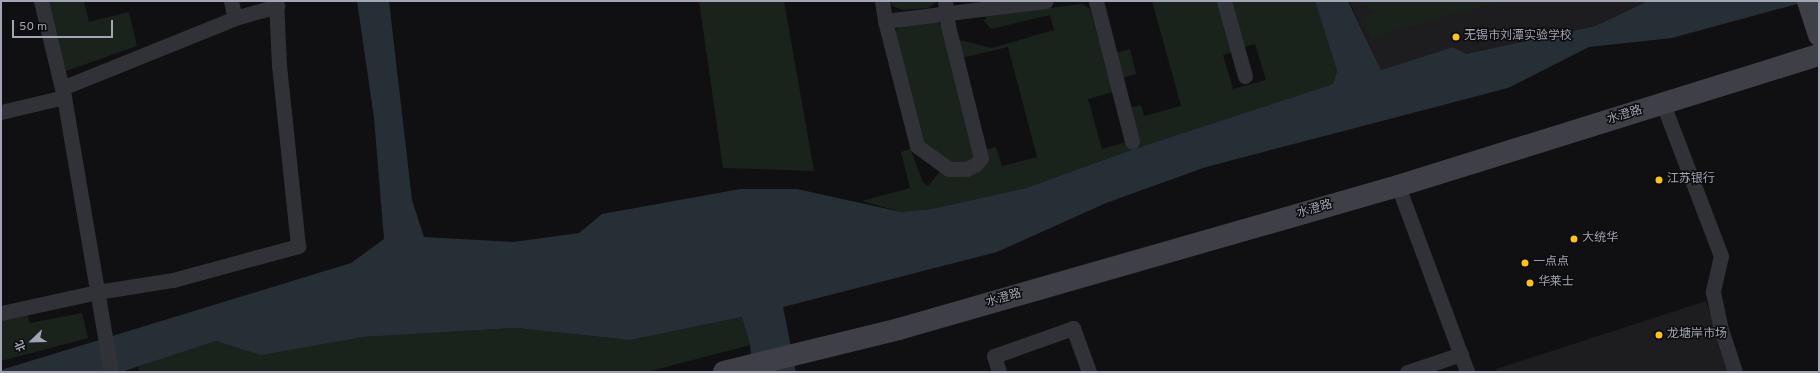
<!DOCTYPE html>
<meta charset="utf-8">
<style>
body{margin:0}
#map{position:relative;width:1820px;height:373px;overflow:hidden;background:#101012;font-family:Overpass,"Noto Sans SC",sans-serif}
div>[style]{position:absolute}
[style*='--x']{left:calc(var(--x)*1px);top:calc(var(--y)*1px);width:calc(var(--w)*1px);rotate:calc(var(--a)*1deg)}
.built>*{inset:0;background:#1d1c1f}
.green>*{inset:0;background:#1a221c}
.water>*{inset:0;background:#262e36}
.street>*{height:15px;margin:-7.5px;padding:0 7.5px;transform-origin:7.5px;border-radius:7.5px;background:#313237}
.secondary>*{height:22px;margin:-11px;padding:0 11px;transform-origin:11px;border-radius:11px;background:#3f4047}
.dots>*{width:11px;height:11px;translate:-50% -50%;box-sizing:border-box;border:2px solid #0c0b0d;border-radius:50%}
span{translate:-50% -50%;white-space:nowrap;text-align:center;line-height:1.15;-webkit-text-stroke:3px #0c0b0d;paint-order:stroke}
.poi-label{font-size:12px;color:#a1a5b4}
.left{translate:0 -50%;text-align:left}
.street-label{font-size:12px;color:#a1a5b4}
.frame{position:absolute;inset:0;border:2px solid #a1a5b4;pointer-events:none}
.north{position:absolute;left:12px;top:321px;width:40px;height:40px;-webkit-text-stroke:3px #0c0b0d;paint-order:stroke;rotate:247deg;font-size:11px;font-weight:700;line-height:16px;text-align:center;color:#a1a5b4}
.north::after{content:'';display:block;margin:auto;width:14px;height:18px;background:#a1a5b4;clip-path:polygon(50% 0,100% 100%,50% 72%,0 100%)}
.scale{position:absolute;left:12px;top:20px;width:101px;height:18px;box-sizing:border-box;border:2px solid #a1a5b4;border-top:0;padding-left:5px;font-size:12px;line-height:14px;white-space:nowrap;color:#a1a5b4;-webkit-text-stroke:3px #0c0b0d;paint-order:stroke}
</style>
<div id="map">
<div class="built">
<i style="clip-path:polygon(1349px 1px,1648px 1px,1595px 26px,1466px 54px,1453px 47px,1381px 70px)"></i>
<i style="clip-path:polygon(1706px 301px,1729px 372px,1498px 372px,1496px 369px)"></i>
</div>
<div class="green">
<i style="clip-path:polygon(46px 1px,84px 1px,89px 22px,129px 12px,137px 46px,63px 72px)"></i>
<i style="clip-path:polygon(699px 1px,784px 1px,814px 171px,723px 168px)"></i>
<i style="clip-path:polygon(891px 1px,938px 1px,928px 8px,903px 10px,892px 6px)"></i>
<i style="clip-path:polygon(1152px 1px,1219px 1px,1233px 52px,1223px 55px,1233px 89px,1266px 80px,1255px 44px,1243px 47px,1229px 1px,1315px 1px,1337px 71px,1333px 84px,1131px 150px,1026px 188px,931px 209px,901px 212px,862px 201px,910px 188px,901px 152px,910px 149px,923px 182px,928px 186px,942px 169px,975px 171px,987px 164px,984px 150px,996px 147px,1002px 166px,1037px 157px,1008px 47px,961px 58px,959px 40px,992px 48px,1054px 30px,1050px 15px,991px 29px,984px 21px,987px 16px,1082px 4px,1090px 9px,1113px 92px,1088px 99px,1102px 149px,1138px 139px,1129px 108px,1141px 105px,1144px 116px,1181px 106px)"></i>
<i style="clip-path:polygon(1356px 1px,1502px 1px,1371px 38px,1363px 17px,1376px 13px)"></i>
<i style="clip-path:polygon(932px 20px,938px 22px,943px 29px,977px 153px,974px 160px,953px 166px,921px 143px,893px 35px,900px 25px)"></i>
<i style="clip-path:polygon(1130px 49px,1136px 74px,1122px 78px,1115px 53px)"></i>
<i style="clip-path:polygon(82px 313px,88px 338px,1px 361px,1px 320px,27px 314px,30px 323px)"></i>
<i style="clip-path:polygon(742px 317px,750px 345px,647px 372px,139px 372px,138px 365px,216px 341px,261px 354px,363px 337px,516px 328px,630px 340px)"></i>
</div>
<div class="water">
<i style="clip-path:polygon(357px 1px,389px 1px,412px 200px,424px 237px,513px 242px,579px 233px,602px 214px,740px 189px,797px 189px,901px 212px,931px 209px,1026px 188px,1131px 150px,1333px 84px,1337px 71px,1315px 1px,1348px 1px,1381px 70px,1453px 47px,1466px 54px,1595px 26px,1648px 1px,1808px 1px,1672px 38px,1589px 47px,1508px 88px,1206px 167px,1106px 203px,997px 252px,783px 307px,796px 372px,753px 372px,750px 345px,742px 317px,630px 340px,516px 328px,363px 337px,261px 355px,216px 341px,121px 372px,1px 372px,1px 370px,351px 263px,384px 239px,374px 118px)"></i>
</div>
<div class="street">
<i style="--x:41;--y:1;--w:99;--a:76.5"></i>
<i style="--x:64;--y:97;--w:279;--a:80.3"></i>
<i style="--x:231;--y:1;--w:17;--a:77"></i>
<i style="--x:882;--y:1;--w:20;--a:81"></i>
<i style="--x:885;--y:21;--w:162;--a:-7.1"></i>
<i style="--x:1096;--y:1;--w:145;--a:75.6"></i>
<i style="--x:1224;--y:1;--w:78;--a:74.4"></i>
<i style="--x:885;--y:21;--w:129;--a:75.6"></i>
<i style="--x:917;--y:146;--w:39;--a:36"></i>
<i style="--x:949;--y:169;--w:17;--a:0"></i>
<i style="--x:966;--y:169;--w:10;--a:-24"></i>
<i style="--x:975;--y:165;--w:9;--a:-49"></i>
<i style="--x:981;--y:158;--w:136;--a:-104"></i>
<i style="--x:948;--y:26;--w:25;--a:-97"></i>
<i style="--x:62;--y:88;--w:187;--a:-22"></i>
<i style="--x:235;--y:18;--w:44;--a:-15.9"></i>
<i style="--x:1663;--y:104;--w:163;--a:69.1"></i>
<i style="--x:1721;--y:256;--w:37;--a:103"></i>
<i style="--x:1713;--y:292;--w:35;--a:78"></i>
<i style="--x:1720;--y:326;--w:48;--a:71.9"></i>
<i style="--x:1;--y:112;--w:65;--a:-13.4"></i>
<i style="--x:1398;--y:186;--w:198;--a:69.6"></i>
<i style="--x:1;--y:313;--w:98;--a:-12.3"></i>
<i style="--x:97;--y:292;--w:77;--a:-9"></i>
<i style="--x:173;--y:280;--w:130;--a:-15.2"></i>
<i style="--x:298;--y:246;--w:181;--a:-96"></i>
<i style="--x:279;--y:66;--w:65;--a:-92.6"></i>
<i style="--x:999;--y:372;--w:17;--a:-107"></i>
<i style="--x:994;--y:356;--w:84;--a:-19.5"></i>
<i style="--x:1073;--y:328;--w:47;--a:70"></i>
<i style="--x:1407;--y:372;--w:57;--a:-18.4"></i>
</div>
<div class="secondary">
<i style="--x:1808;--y:1;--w:36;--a:72"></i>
<i style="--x:724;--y:372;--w:180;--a:-13.8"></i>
<i style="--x:899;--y:329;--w:519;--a:-15.99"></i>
<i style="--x:1398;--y:186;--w:441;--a:-17.3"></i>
</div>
<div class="dots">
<i style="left:1456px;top:37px;background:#fbc320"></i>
<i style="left:1659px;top:180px;background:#fbc320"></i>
<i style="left:1574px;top:239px;background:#fbc320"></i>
<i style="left:1525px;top:263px;background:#fbc320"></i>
<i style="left:1530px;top:283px;background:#fbc320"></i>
<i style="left:1659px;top:335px;background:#fbc320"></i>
</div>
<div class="poi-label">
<span class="left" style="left:1464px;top:37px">无锡市刘潭实验学校</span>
<span class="left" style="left:1667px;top:180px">江苏银行</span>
<span class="left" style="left:1582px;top:239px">大统华</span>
<span class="left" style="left:1533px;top:263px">一点点</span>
<span class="left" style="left:1538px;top:283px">华莱士</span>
<span class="left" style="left:1667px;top:335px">龙塘岸市场</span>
</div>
<div class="street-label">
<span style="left:1625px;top:116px;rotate:-17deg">水澄路</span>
<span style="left:1315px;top:210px;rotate:-16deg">水澄路</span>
<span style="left:1004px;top:299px;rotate:-16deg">水澄路</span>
</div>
<div class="frame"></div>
<div class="north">北</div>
<div class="scale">50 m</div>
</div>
